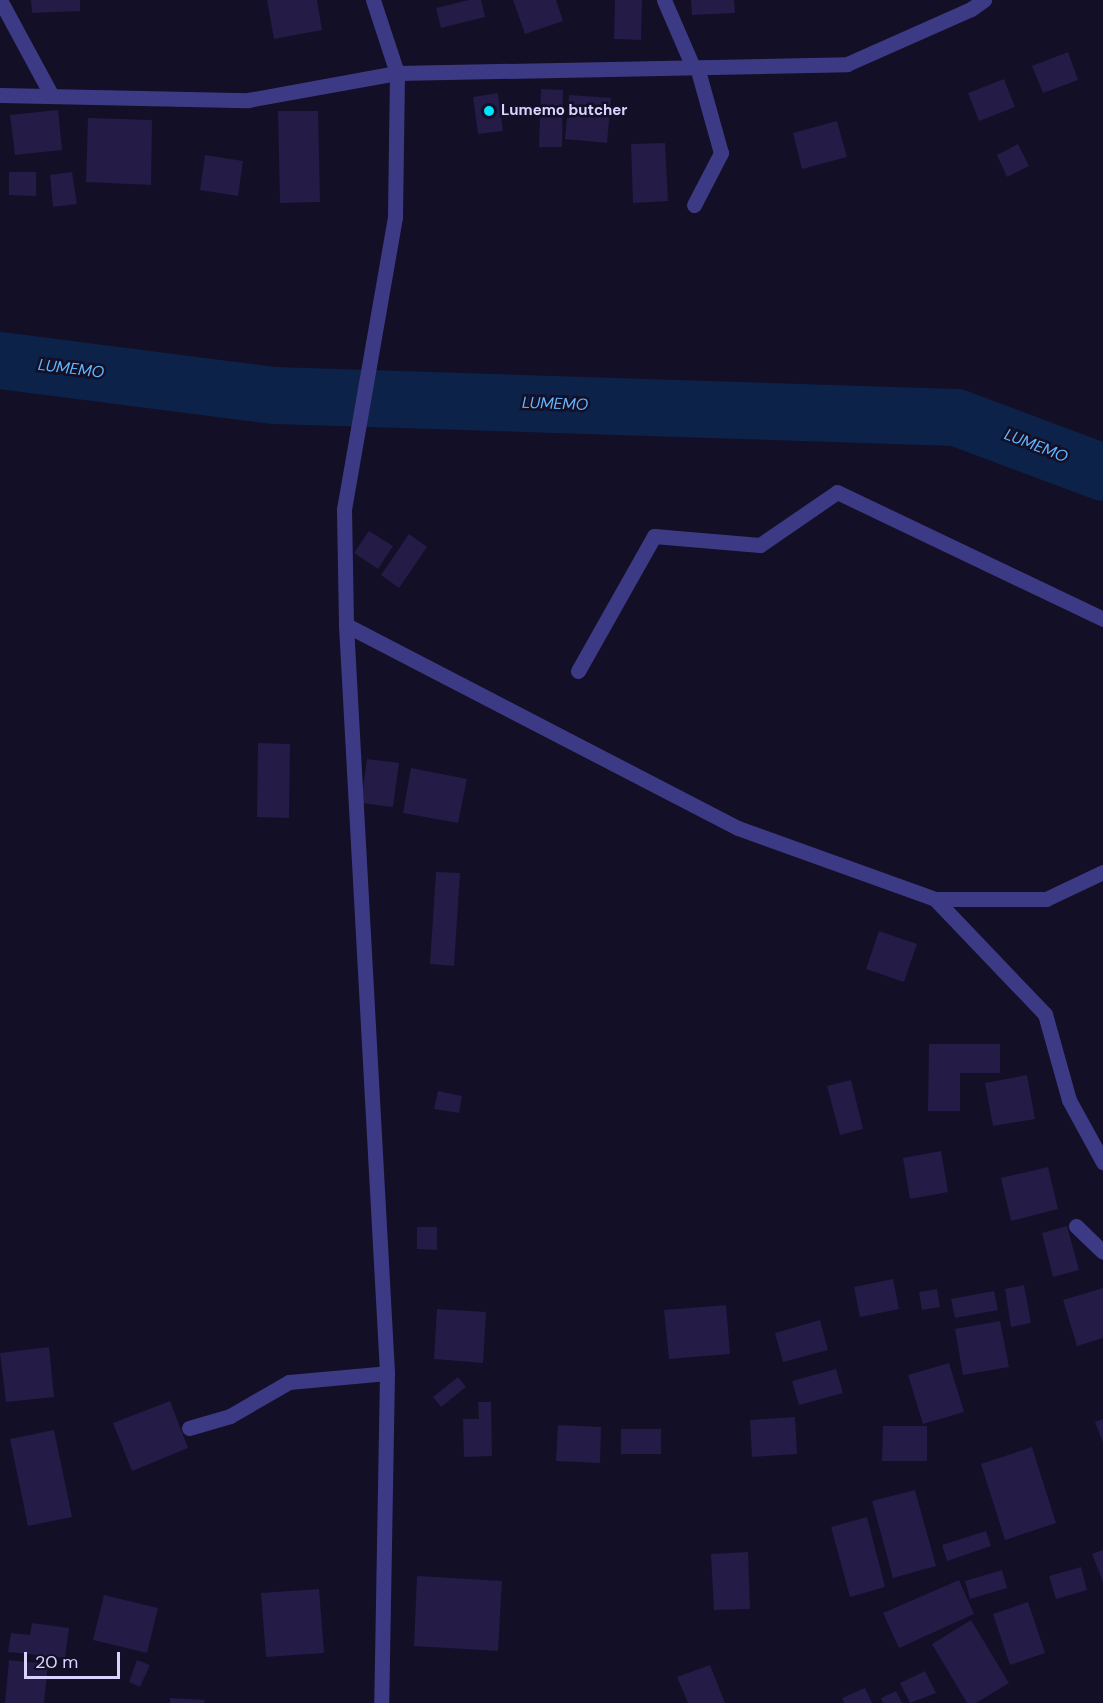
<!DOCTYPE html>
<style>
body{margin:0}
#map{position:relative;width:1103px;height:1703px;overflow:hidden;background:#130f26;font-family:"DM Sans",sans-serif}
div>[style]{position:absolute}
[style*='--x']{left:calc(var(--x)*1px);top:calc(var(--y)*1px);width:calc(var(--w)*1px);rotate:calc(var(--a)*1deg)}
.river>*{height:57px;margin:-28.5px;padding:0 28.5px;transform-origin:28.5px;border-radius:28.5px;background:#0c2248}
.building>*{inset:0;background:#241b47}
.minor>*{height:15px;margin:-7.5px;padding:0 7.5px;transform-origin:7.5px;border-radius:7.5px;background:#3d3a85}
.dots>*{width:16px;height:16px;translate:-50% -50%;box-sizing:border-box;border:3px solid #130f26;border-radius:50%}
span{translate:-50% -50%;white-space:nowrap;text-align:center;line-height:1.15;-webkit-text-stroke:5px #130f26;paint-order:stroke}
.poi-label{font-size:15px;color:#d9d4ff;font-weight:700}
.left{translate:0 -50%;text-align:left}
.water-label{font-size:16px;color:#62b6ff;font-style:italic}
.scale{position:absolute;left:24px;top:1652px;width:96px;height:27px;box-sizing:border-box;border:3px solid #d9d4ff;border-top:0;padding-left:8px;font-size:18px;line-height:21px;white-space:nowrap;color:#d9d4ff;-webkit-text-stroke:4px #130f26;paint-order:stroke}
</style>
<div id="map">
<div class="river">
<i style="--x:0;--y:360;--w:277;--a:7.3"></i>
<i style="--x:275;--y:395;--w:681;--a:1.85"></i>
<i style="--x:956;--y:417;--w:157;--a:20.5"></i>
</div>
<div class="building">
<i style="clip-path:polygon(31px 0,80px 0,80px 11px,32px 13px)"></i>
<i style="clip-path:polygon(267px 0,317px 0,322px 30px,274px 39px)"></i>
<i style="clip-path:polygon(469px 0,481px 0,485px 17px,441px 28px,436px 8px)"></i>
<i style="clip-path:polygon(513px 0,556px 0,563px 21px,525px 34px)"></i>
<i style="clip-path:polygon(615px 0,642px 0,641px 40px,614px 39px)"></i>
<i style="clip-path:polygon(691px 0,734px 0,735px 13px,692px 15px)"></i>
<i style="clip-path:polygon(1068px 52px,1078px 80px,1043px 93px,1032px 66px)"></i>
<i style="clip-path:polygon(1004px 79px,1015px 107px,979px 121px,968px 93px)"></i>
<i style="clip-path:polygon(541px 89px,563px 90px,562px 147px,539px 147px)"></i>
<i style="clip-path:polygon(498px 93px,503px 131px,478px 134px,473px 97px)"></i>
<i style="clip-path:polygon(569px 95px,611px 98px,607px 143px,565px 139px)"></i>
<i style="clip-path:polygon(58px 110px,62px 150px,15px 155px,10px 115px)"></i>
<i style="clip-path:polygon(278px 111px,318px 111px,320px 202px,280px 203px)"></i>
<i style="clip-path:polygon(88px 118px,152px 120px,151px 185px,86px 182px)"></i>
<i style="clip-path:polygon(837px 121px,847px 157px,802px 169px,793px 133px)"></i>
<i style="clip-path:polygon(665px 143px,668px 201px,633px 203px,631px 144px)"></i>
<i style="clip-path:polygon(1018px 144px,1029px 166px,1007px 177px,997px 155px)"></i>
<i style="clip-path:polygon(205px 155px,243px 161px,238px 196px,200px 190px)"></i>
<i style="clip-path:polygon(9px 172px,36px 172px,36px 196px,9px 195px)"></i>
<i style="clip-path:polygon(72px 172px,77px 204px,53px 207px,50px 175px)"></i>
<i style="clip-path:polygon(369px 531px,393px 546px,378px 569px,354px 553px)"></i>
<i style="clip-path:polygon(409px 534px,427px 547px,399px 588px,381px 575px)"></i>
<i style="clip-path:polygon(258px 743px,290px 744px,289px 818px,257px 817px)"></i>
<i style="clip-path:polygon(367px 759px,399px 763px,393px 807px,361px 803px)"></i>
<i style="clip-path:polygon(411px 768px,467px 779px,458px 823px,403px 813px)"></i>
<i style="clip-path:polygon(436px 872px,460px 873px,454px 966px,430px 964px)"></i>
<i style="clip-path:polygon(879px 931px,917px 944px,904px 982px,866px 969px)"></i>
<i style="clip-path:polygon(929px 1044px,1000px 1044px,1000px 1073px,960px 1073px,960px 1111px,928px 1111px)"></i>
<i style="clip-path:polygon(1027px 1075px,1035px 1119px,993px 1126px,985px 1083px)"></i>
<i style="clip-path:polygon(851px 1080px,863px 1129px,840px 1135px,827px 1086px)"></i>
<i style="clip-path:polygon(438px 1091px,462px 1096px,459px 1113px,434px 1109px)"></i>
<i style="clip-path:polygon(941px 1151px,948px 1192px,910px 1199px,903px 1158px)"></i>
<i style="clip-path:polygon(1048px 1167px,1058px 1209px,1011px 1221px,1001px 1178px)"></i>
<i style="clip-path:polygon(1067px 1226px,1079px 1270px,1053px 1277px,1042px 1233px)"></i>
<i style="clip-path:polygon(417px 1227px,437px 1227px,437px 1250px,417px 1249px)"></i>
<i style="clip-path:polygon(893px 1279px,899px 1309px,860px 1317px,854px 1287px)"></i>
<i style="clip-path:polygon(1024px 1285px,1031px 1323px,1011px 1327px,1005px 1289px)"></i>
<i style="clip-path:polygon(1103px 1288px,1103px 1338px,1077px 1346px,1063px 1300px)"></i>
<i style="clip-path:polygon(937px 1289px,940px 1307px,922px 1310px,919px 1292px)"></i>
<i style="clip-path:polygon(994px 1291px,998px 1310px,955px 1318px,951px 1299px)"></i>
<i style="clip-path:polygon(726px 1305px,730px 1354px,669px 1359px,664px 1310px)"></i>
<i style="clip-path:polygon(437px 1309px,486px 1312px,483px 1363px,434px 1359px)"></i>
<i style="clip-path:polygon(820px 1320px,828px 1350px,783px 1362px,775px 1333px)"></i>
<i style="clip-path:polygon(1000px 1321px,1009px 1367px,963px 1375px,955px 1329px)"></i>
<i style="clip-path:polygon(49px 1347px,54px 1397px,6px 1402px,0 1353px)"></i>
<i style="clip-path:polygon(949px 1363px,964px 1412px,923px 1424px,908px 1375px)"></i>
<i style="clip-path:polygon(836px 1369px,843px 1393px,799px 1405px,792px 1381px)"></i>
<i style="clip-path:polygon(458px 1377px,466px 1387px,441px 1407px,433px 1397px)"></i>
<i style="clip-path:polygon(170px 1401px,188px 1448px,132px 1471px,113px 1423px)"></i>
<i style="clip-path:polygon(478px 1402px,491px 1402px,492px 1456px,464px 1457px,463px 1419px,479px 1419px)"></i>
<i style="clip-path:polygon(795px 1417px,797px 1454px,752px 1457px,750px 1420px)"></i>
<i style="clip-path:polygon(1103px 1419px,1103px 1443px,1095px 1422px)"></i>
<i style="clip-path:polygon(558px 1425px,601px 1427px,600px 1463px,556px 1461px)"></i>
<i style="clip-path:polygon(883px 1426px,927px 1426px,927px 1461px,882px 1461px)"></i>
<i style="clip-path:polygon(621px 1429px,661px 1429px,661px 1454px,621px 1454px)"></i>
<i style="clip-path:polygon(54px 1430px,72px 1517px,28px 1526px,10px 1439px)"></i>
<i style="clip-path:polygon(1032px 1447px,1056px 1523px,1005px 1540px,981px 1464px)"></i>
<i style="clip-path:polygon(915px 1490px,936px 1566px,893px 1578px,872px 1501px)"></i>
<i style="clip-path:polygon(867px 1517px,885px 1587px,850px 1597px,831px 1527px)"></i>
<i style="clip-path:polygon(986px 1531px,991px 1546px,947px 1561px,942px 1545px)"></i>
<i style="clip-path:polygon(1103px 1550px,1103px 1582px,1092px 1554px)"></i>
<i style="clip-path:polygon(748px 1552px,750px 1609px,714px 1610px,711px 1554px)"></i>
<i style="clip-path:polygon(1081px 1567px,1087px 1590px,1056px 1599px,1049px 1576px)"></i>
<i style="clip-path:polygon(1002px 1570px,1007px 1588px,970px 1599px,965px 1581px)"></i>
<i style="clip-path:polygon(417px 1576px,502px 1581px,498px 1651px,414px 1646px)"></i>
<i style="clip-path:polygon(959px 1580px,974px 1614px,899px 1648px,883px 1613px)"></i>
<i style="clip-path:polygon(319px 1589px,324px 1653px,266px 1657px,261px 1593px)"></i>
<i style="clip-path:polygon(104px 1595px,158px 1608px,147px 1653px,93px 1640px)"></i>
<i style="clip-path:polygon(1028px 1602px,1045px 1653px,1010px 1665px,993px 1614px)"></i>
<i style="clip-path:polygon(971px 1620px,1009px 1683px,976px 1703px,967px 1703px,932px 1644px)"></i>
<i style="clip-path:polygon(32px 1623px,69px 1628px,65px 1658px,8px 1652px,11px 1633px,30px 1635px)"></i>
<i style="clip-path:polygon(9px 1660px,48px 1664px,44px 1703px,5px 1703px)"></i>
<i style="clip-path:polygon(137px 1660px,150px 1665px,140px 1687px,129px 1682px)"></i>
<i style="clip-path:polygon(710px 1665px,725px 1703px,688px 1703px,677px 1677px)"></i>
<i style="clip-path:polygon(925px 1671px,936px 1693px,910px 1703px,900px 1683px)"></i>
<i style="clip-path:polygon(865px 1688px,872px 1703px,844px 1703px,842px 1698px)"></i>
<i style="clip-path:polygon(896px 1691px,902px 1703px,883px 1703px,881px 1698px)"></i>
<i style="clip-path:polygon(170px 1698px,205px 1700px,204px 1703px,170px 1703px)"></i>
</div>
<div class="minor">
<i style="--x:0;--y:0;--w:109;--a:61.6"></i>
<i style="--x:373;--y:0;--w:77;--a:71.8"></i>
<i style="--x:397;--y:73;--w:144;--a:90.8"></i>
<i style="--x:395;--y:217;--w:296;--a:99.9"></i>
<i style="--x:344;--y:509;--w:116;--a:89"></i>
<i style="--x:346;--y:625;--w:749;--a:86.86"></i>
<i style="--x:387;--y:1373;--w:330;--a:91"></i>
<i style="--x:664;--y:0;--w:73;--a:66.6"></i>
<i style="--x:0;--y:95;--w:248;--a:1.2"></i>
<i style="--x:248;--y:100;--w:151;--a:-10.3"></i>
<i style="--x:397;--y:73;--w:450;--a:-1.1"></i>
<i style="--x:847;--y:64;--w:136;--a:-23.9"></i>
<i style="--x:971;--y:9;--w:16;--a:-35"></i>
<i style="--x:694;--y:205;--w:59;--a:-62.6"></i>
<i style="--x:721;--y:153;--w:89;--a:-105.6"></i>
<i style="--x:346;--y:625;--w:441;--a:27.4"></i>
<i style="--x:738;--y:828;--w:209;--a:19.8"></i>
<i style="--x:935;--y:899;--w:159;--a:46.3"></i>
<i style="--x:1045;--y:1014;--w:89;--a:74.4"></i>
<i style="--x:1069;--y:1100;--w:71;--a:61.3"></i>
<i style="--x:578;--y:671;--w:155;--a:-60.6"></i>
<i style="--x:654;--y:536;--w:106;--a:4.9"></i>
<i style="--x:760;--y:545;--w:93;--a:-34.5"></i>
<i style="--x:837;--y:492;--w:295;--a:25.5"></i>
<i style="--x:935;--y:899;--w:111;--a:0"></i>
<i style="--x:1046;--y:899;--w:63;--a:-25.3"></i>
<i style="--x:1076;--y:1226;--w:37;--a:44"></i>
<i style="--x:189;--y:1428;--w:43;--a:-16.3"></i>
<i style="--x:230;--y:1416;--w:68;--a:-30"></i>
<i style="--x:289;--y:1382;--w:98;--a:-5.2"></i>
</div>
<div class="dots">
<i style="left:489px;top:111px;background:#00e5ff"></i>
</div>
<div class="poi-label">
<span class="left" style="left:501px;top:111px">Lumemo butcher</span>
</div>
<div class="water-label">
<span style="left:71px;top:369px;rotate:7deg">LUMEMO</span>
<span style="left:555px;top:404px;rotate:2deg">LUMEMO</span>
<span style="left:1036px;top:446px;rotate:21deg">LUMEMO</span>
</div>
<div class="scale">20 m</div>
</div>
